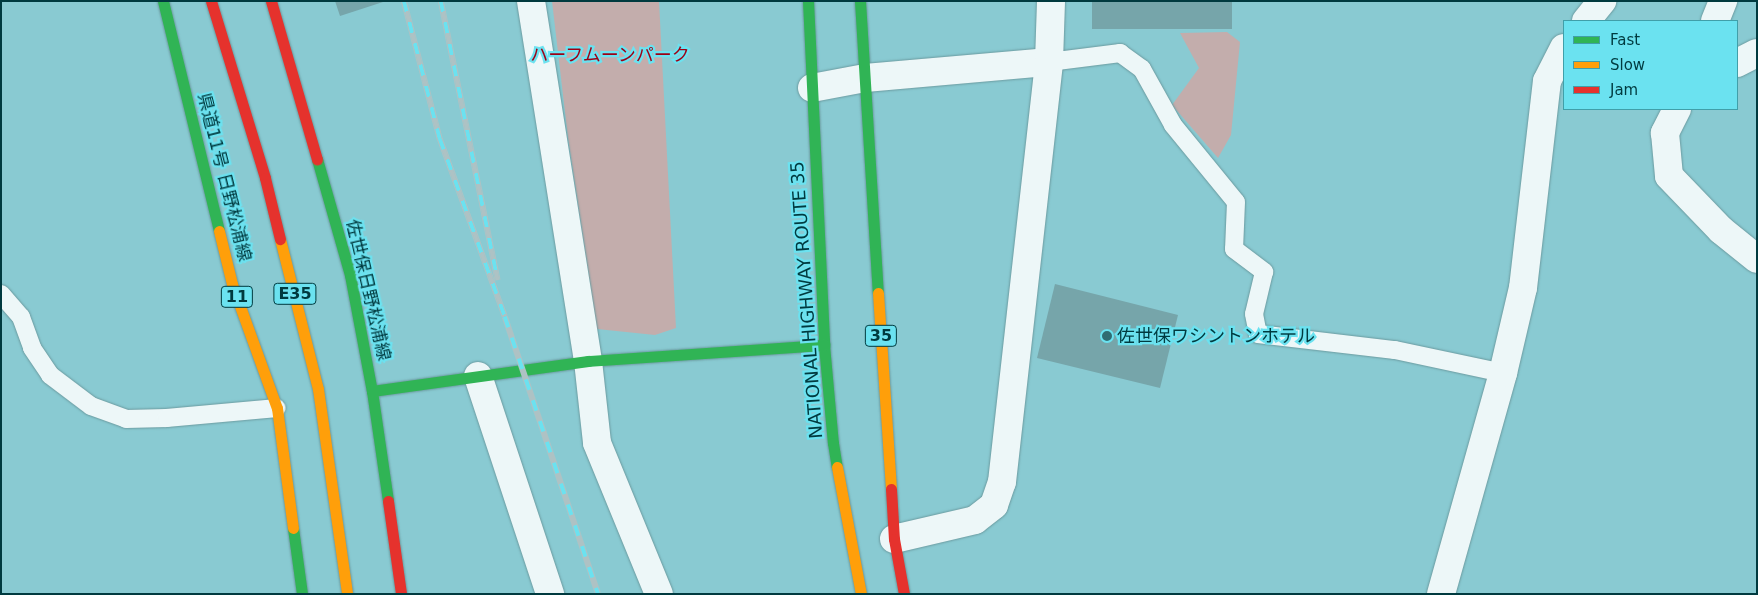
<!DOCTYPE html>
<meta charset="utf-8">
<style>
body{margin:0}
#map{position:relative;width:1758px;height:595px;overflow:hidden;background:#89cad2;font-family:"DejaVu Sans","Noto Sans JP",sans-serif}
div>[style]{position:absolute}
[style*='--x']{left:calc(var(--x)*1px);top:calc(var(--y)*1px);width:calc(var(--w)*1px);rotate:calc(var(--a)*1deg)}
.green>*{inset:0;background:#c3adac}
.building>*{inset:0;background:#76a5aa}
.roads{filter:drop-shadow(0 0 1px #6b9a9f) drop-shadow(0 0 1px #6b9a9f)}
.lane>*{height:18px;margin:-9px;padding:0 9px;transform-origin:9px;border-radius:9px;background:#edf7f8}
.street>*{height:28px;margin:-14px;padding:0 14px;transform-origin:14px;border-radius:14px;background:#edf7f8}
.fast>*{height:11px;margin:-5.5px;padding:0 5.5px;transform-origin:5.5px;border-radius:5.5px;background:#30b455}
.slow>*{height:11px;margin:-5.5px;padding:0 5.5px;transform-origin:5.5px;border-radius:5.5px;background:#ff9f0a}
.jam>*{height:11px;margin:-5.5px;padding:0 5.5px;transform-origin:5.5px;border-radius:5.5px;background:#e5322d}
.rail>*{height:5.5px;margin-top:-2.75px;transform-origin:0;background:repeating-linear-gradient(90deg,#6be2f0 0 11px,#aec2c4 0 22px);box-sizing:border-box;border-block:1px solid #aec2c4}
.dots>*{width:14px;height:14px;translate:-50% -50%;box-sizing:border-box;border:2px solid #6be2f0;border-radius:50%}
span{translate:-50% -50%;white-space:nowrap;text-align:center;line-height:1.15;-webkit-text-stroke:4.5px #6be2f0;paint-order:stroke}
.shield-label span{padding:1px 4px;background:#6be2f0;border:1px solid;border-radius:4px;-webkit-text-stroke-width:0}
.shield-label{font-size:16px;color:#003a3f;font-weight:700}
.park-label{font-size:18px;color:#9d0014}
.street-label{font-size:18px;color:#003a3f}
.poi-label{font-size:18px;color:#003a3f}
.left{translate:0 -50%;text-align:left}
.frame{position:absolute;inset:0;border:2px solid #003a3f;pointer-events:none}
.legend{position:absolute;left:1563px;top:20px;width:175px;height:90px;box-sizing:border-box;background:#6be2f0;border:1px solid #409fa9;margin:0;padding:6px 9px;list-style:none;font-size:15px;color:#003a3f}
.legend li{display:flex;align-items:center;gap:10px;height:25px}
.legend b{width:25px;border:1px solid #409fa9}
</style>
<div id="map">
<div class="green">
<i style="clip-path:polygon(552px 1px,659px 1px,676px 328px,655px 335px,597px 329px,568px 138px)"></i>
<i style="clip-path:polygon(1227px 32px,1240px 42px,1231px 135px,1218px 158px,1172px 105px,1199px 68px,1180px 33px)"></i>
</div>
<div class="building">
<i style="clip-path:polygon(335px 1px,383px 1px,383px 2px,340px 16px)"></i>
<i style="clip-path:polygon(1092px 1px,1232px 1px,1232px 29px,1092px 29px)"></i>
<i style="clip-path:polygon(1055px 284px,1178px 315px,1160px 388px,1037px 358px)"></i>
</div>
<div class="roads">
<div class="lane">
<i style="--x:1049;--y:62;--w:72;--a:-7.2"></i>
<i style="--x:1120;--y:53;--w:27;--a:36"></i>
<i style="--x:1142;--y:69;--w:64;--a:61"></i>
<i style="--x:1173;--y:125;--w:99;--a:50.7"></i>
<i style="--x:1236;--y:202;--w:47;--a:92.4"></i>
<i style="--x:1234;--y:249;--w:38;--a:37"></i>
<i style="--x:1264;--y:272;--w:43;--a:103.4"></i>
<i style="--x:1254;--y:314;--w:20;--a:79"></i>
<i style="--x:1258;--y:334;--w:138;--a:6.7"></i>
<i style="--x:1395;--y:350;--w:110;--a:12"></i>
<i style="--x:1;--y:294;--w:30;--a:49"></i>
<i style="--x:21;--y:317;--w:33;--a:70"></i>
<i style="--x:32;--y:348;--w:32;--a:56"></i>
<i style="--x:50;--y:375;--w:51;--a:37.1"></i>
<i style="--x:91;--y:406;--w:37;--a:20"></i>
<i style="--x:126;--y:419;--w:41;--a:-1.4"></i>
<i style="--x:167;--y:418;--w:110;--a:-5.2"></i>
</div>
<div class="street">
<i style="--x:531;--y:1;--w:364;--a:81"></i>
<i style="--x:588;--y:361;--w:82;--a:83.7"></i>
<i style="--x:597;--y:443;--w:163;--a:67.7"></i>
<i style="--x:1586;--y:21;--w:26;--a:-51"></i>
<i style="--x:1715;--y:21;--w:22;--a:-68"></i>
<i style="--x:1737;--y:63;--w:22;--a:-27"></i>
<i style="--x:812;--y:88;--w:54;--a:-10.7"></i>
<i style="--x:865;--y:78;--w:185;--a:-5"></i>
<i style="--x:1677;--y:109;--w:27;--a:117"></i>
<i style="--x:1665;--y:133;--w:43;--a:84.7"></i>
<i style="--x:1669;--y:176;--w:75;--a:46.1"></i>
<i style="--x:1721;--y:230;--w:46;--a:38.9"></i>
<i style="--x:478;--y:376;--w:230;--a:71.7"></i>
<i style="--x:894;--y:539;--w:83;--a:-13.2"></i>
<i style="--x:975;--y:520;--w:24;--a:-38"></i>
<i style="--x:994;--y:505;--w:24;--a:-71"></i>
<i style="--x:1002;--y:482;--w:423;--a:-83.6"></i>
<i style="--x:1049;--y:62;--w:61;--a:-88.1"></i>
<i style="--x:1441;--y:594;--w:230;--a:-74.3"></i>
<i style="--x:1503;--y:373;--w:87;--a:-76.8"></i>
<i style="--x:1523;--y:288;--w:208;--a:-83.4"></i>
<i style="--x:1547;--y:81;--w:37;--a:-63"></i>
</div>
<div class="fast">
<i style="--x:163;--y:1;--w:237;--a:76.3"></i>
<i style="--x:808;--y:1;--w:344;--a:87.3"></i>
<i style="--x:824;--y:345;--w:98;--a:84.8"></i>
<i style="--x:833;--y:443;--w:24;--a:81"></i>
<i style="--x:860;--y:1;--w:293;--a:86.5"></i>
<i style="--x:317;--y:159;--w:121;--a:74.1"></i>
<i style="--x:350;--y:275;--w:118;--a:79.3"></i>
<i style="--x:372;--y:391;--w:111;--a:81.7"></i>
<i style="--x:372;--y:391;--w:218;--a:-7.9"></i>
<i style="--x:588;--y:361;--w:237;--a:-3.9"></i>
<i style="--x:293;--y:528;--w:67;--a:82.2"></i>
</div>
<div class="slow">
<i style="--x:219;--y:231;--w:55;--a:76.2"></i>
<i style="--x:232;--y:284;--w:132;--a:70.1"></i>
<i style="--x:277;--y:408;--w:121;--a:82.4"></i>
<i style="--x:280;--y:239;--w:155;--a:75.8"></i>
<i style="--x:318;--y:389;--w:207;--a:81.9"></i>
<i style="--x:878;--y:293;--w:196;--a:86.2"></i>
<i style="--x:837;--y:467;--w:129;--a:79.3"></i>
</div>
<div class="jam">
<i style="--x:211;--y:1;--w:185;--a:73"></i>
<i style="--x:265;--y:178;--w:63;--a:76.2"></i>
<i style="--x:271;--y:1;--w:165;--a:73.8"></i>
<i style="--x:891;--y:489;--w:50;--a:86.6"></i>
<i style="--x:894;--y:539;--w:56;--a:79.7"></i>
<i style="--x:388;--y:501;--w:94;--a:82"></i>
</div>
</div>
<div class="rail">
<i style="--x:404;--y:1;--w:143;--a:75.4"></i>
<i style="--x:440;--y:139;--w:189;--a:69.9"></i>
<i style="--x:505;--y:317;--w:292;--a:71.4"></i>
<i style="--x:441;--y:1;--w:285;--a:78.5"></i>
</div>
<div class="dots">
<i style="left:1107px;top:336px;background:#306c72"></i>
</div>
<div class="shield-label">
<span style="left:295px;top:294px">E35</span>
<span style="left:237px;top:297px">11</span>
<span style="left:881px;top:336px">35</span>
</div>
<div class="park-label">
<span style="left:610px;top:55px">ハーフムーンパーク</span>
</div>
<div class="street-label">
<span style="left:224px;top:177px;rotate:76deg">県道11号 日野松浦線</span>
<span style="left:368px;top:290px;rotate:77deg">佐世保日野松浦線</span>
<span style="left:807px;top:300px;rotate:-94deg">NATIONAL HIGHWAY ROUTE 35</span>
</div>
<div class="poi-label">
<span class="left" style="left:1117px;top:336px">佐世保ワシントンホテル</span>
</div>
<div class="frame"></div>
<ul class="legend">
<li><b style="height:6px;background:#30b455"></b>Fast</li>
<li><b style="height:6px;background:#ff9f0a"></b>Slow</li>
<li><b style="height:6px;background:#e5322d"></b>Jam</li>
</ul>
</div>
